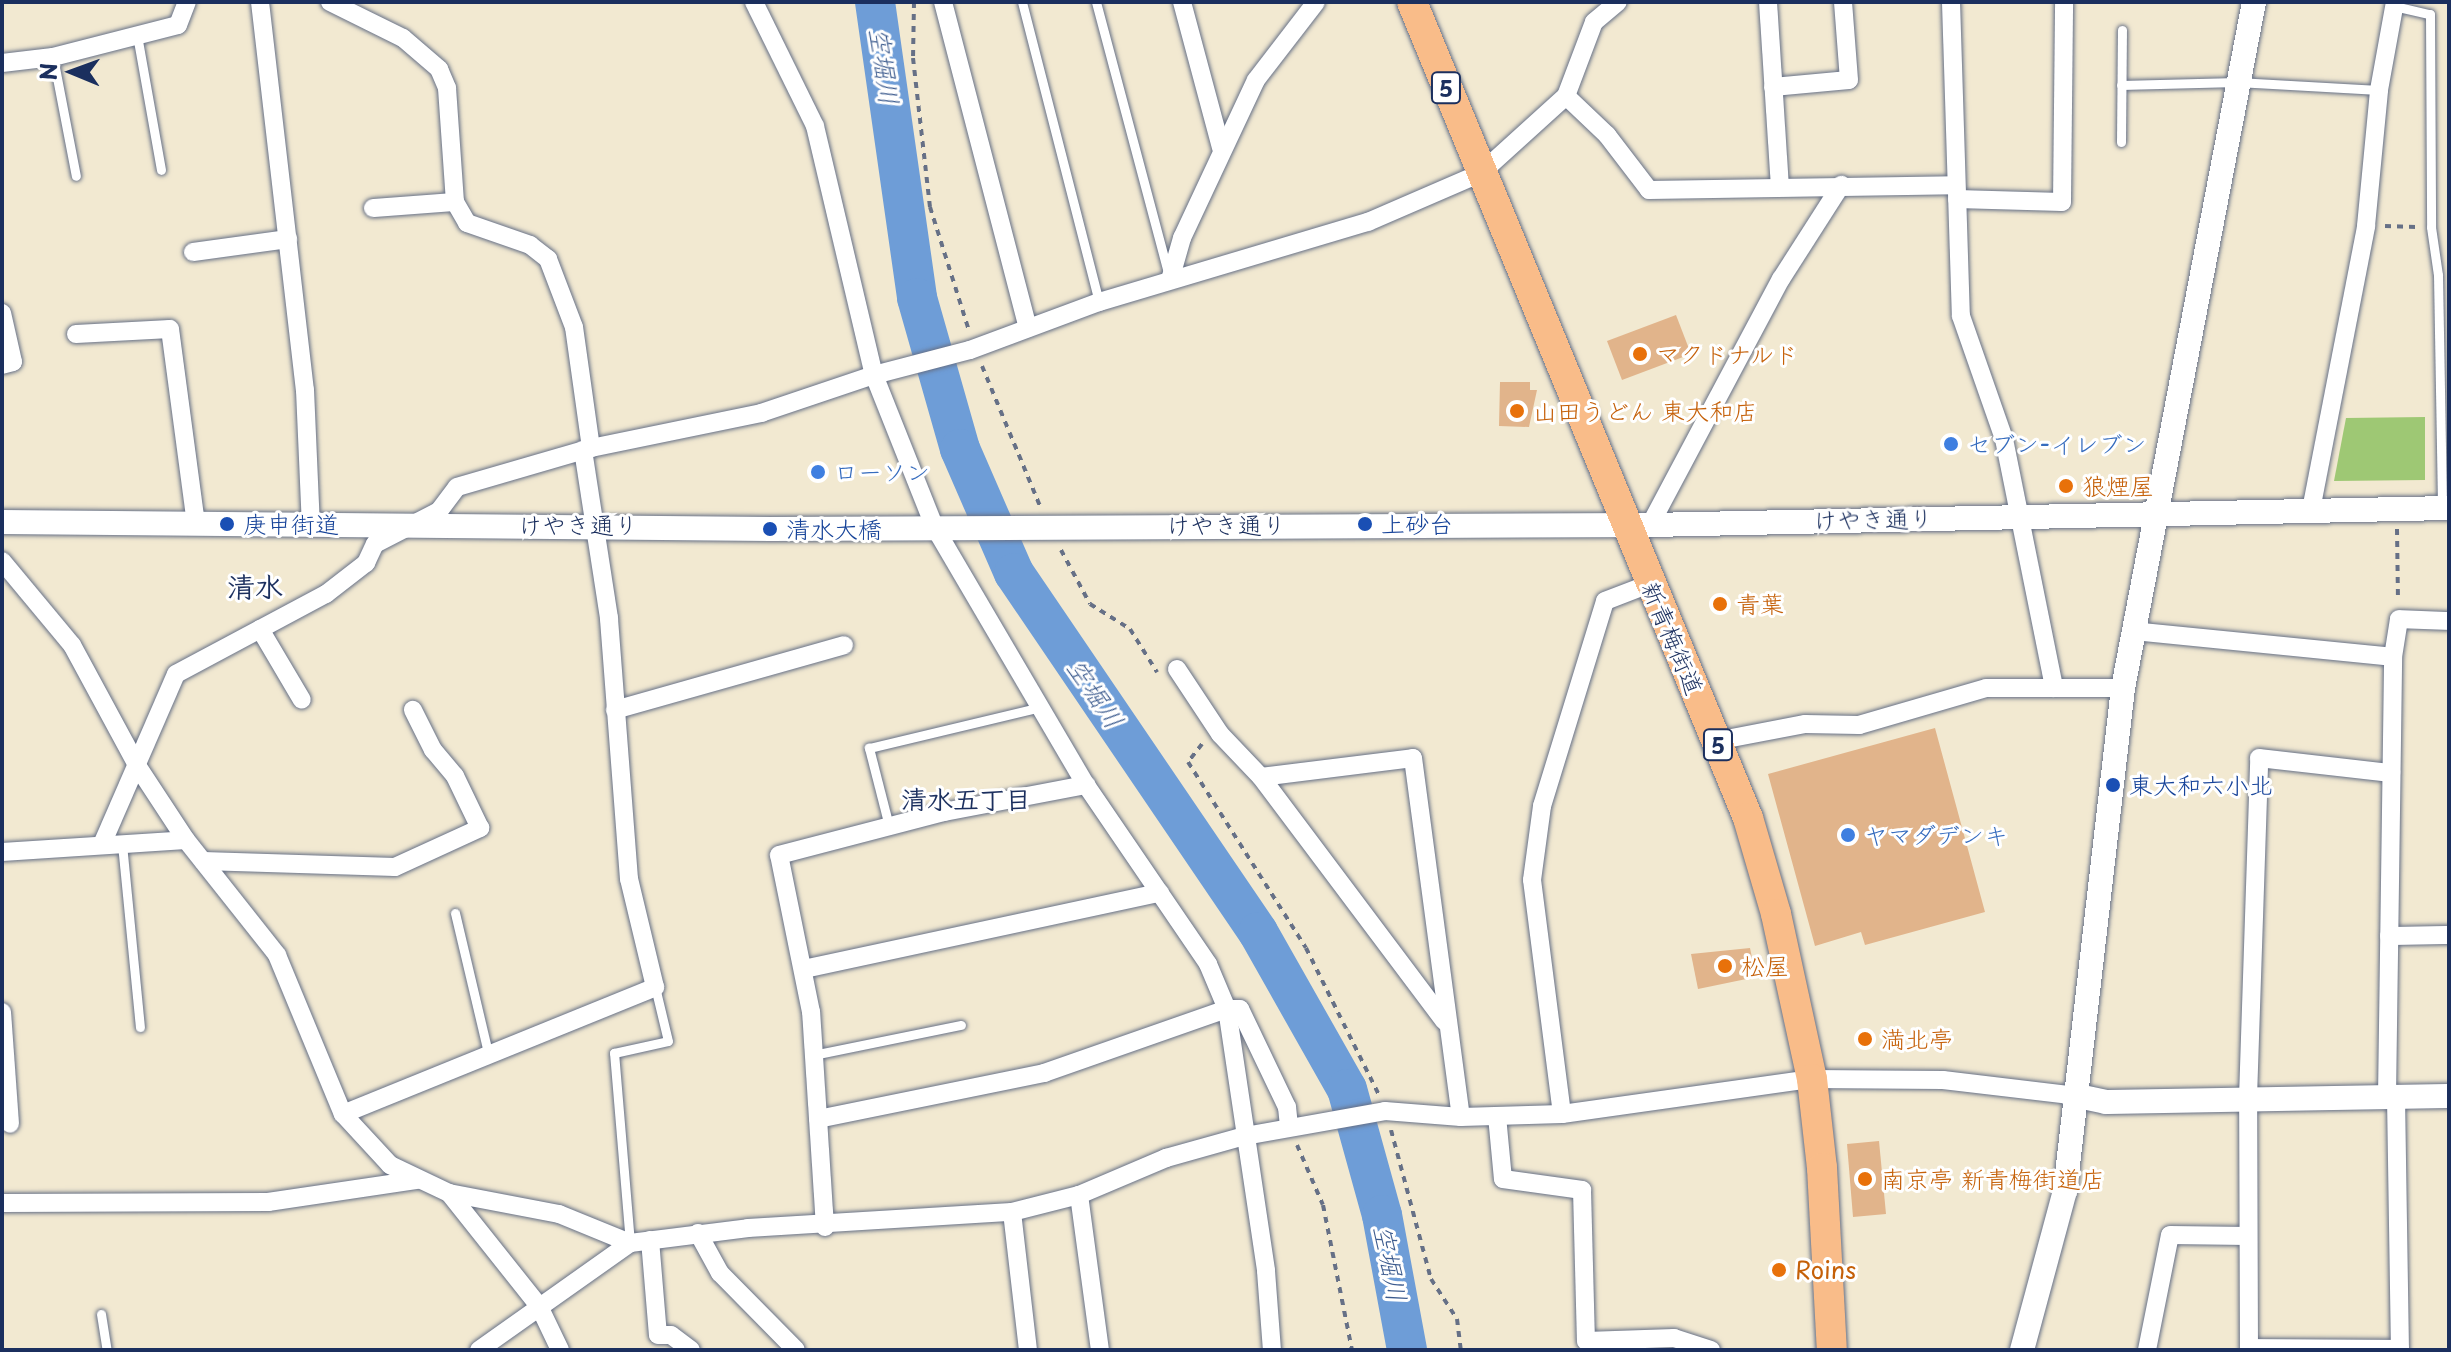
<!DOCTYPE html>
<meta charset="utf-8">
<style>
body{margin:0}
#map{position:relative;width:2451px;height:1352px;overflow:hidden;background:#f2e9d1;font-family:"Playpen Sans","Klee One",sans-serif}
div>[style]{position:absolute}
[style*='--x']{left:calc(var(--x)*1px);top:calc(var(--y)*1px);width:calc(var(--w)*1px);rotate:calc(var(--a)*1deg)}
.green>*{inset:0;background:#9ec874}
.river>*{height:40px;margin:-20px;padding:0 20px;transform-origin:20px;border-radius:20px;background:#6e9dd7}
.building>*{inset:0;background:#e1b48b}
.path>*{height:4px;margin-top:-2px;transform-origin:0;background:repeating-linear-gradient(90deg,#667086 0 6px,transparent 0 12px)}
.roads{filter:drop-shadow(0 0 2px #667086) drop-shadow(0 0 2px #667086)}
.service>*{height:9px;margin:-4.5px;padding:0 4.5px;transform-origin:4.5px;border-radius:4.5px;background:#fff}
.minor>*{height:18px;margin:-9px;padding:0 9px;transform-origin:9px;border-radius:9px;background:#fff}
.tertiary>*{height:24px;margin:-12px;padding:0 12px;transform-origin:12px;border-radius:12px;background:#fff}
.primary>*{height:30px;margin:-15px;padding:0 15px;transform-origin:15px;border-radius:15px;background:#f9bc89}
.dots>*{width:22px;height:22px;translate:-50% -50%;box-sizing:border-box;border:4px solid #fff;border-radius:50%}
span{translate:-50% -50%;white-space:nowrap;text-align:center;line-height:1.15;-webkit-text-stroke:6px #fff;paint-order:stroke}
.shield-label span{padding:2px 6px;background:#fff;border:2px solid;border-radius:6px;-webkit-text-stroke-width:0}
.shield-label{font-size:22px;color:#1b2f5e;font-weight:700}
.food-label{font-size:24px;color:#c56008}
.left{translate:0 -50%;text-align:left}
.shop-label{font-size:24px;color:#366cbe}
.street-label{font-size:24px;color:#1b2f5e}
.transit-label{font-size:24px;color:#164399}
.water-label{font-size:26px;color:#3c5b8e;font-style:italic}
.neighbourhood-label{font-size:26px;color:#1b2f5e;font-weight:700}
.quarter-label{font-size:28px;color:#1b2f5e;font-weight:700}
.frame{position:absolute;inset:0;border:4px solid #1b2f5e;pointer-events:none}
.north{position:absolute;left:32px;top:32px;width:80px;height:80px;-webkit-text-stroke:6px #fff;paint-order:stroke;rotate:271deg;font-size:22px;font-weight:700;line-height:32px;text-align:center;color:#1b2f5e}
.north::after{content:'';display:block;margin:auto;width:28px;height:36px;background:#1b2f5e;clip-path:polygon(50% 0,100% 100%,50% 72%,0 100%)}
</style>
<div id="map">
<div class="green">
<i style="clip-path:polygon(2425px 417px,2425px 480px,2334px 481px,2346px 418px)"></i>
</div>
<div class="river">
<i style="--x:875;--y:2;--w:299;--a:81.9"></i>
<i style="--x:917;--y:298;--w:157;--a:74.1"></i>
<i style="--x:960;--y:449;--w:135;--a:66.5"></i>
<i style="--x:1014;--y:573;--w:434;--a:55.8"></i>
<i style="--x:1258;--y:932;--w:180;--a:60.5"></i>
<i style="--x:1347;--y:1089;--w:131;--a:74.5"></i>
<i style="--x:1382;--y:1215;--w:137;--a:79.5"></i>
</div>
<div class="building">
<i style="clip-path:polygon(1676px 315px,1691px 354px,1622px 380px,1607px 341px)"></i>
<i style="clip-path:polygon(1500px 382px,1530px 382px,1530px 390px,1537px 390px,1529px 427px,1499px 426px)"></i>
<i style="clip-path:polygon(1935px 728px,1985px 912px,1865px 945px,1861px 932px,1815px 946px,1768px 774px)"></i>
<i style="clip-path:polygon(1750px 948px,1756px 977px,1698px 989px,1691px 954px)"></i>
<i style="clip-path:polygon(1879px 1141px,1886px 1214px,1853px 1217px,1847px 1144px)"></i>
</div>
<div class="path">
<i style="--x:914;--y:2;--w:56;--a:91"></i>
<i style="--x:913;--y:58;--w:150;--a:83.5"></i>
<i style="--x:930;--y:207;--w:130;--a:72.5"></i>
<i style="--x:2385;--y:226;--w:31;--a:2"></i>
<i style="--x:982;--y:366;--w:152;--a:67.5"></i>
<i style="--x:2397;--y:529;--w:71;--a:89.2"></i>
<i style="--x:1061;--y:550;--w:61;--a:61.8"></i>
<i style="--x:1090;--y:604;--w:47;--a:32"></i>
<i style="--x:1130;--y:629;--w:51;--a:57.9"></i>
<i style="--x:1202;--y:744;--w:23;--a:128"></i>
<i style="--x:1188;--y:762;--w:220;--a:57.6"></i>
<i style="--x:1306;--y:948;--w:164;--a:63.6"></i>
<i style="--x:1391;--y:1130;--w:154;--a:75"></i>
<i style="--x:1431;--y:1279;--w:48;--a:57"></i>
<i style="--x:1457;--y:1319;--w:31;--a:83"></i>
<i style="--x:1297;--y:1145;--w:65;--a:66.6"></i>
<i style="--x:1323;--y:1205;--w:148;--a:78.7"></i>
</div>
<div class="roads">
<div class="service">
<i style="--x:1022;--y:2;--w:310;--a:75.6"></i>
<i style="--x:1096;--y:2;--w:280;--a:75.1"></i>
<i style="--x:2394;--y:6;--w:37;--a:13"></i>
<i style="--x:2430;--y:14;--w:213;--a:89.7"></i>
<i style="--x:2431;--y:227;--w:49;--a:81.7"></i>
<i style="--x:2438;--y:275;--w:233;--a:89"></i>
<i style="--x:137;--y:35;--w:137;--a:79.9"></i>
<i style="--x:53;--y:57;--w:121;--a:79.1"></i>
<i style="--x:2121;--y:85;--w:116;--a:-1.5"></i>
<i style="--x:2237;--y:82;--w:142;--a:3.2"></i>
<i style="--x:2121;--y:142;--w:112;--a:-89.5"></i>
<i style="--x:889;--y:826;--w:81;--a:-104.4"></i>
<i style="--x:869;--y:748;--w:177;--a:-13.4"></i>
<i style="--x:122;--y:844;--w:184;--a:84.4"></i>
<i style="--x:455;--y:913;--w:144;--a:76.7"></i>
<i style="--x:813;--y:1055;--w:151;--a:-11.5"></i>
<i style="--x:630;--y:1243;--w:191;--a:-94.8"></i>
<i style="--x:614;--y:1053;--w:55;--a:-12.5"></i>
<i style="--x:668;--y:1041;--w:56;--a:-103.5"></i>
<i style="--x:101;--y:1314;--w:36;--a:81"></i>
</div>
<div class="minor">
<i style="--x:260;--y:2;--w:391;--a:83.4"></i>
<i style="--x:305;--y:390;--w:135;--a:87.5"></i>
<i style="--x:330;--y:2;--w:81;--a:26.3"></i>
<i style="--x:403;--y:38;--w:48;--a:40.7"></i>
<i style="--x:439;--y:69;--w:21;--a:67"></i>
<i style="--x:447;--y:88;--w:114;--a:86"></i>
<i style="--x:455;--y:202;--w:24;--a:60"></i>
<i style="--x:467;--y:223;--w:67;--a:19.2"></i>
<i style="--x:530;--y:245;--w:23;--a:38"></i>
<i style="--x:548;--y:259;--w:73;--a:69.1"></i>
<i style="--x:574;--y:327;--w:122;--a:82"></i>
<i style="--x:754;--y:2;--w:138;--a:63.8"></i>
<i style="--x:815;--y:126;--w:256;--a:76.7"></i>
<i style="--x:874;--y:375;--w:165;--a:68.3"></i>
<i style="--x:935;--y:528;--w:298;--a:59.6"></i>
<i style="--x:1086;--y:785;--w:217;--a:55.7"></i>
<i style="--x:1208;--y:964;--w:49;--a:67.1"></i>
<i style="--x:1227;--y:1009;--w:13;--a:0"></i>
<i style="--x:1240;--y:1009;--w:109;--a:64.4"></i>
<i style="--x:1287;--y:1107;--w:19;--a:84"></i>
<i style="--x:943;--y:2;--w:337;--a:75.4"></i>
<i style="--x:1182;--y:2;--w:151;--a:75"></i>
<i style="--x:1768;--y:2;--w:185;--a:86.3"></i>
<i style="--x:1951;--y:2;--w:314;--a:88.2"></i>
<i style="--x:1961;--y:316;--w:130;--a:70.7"></i>
<i style="--x:2004;--y:439;--w:254;--a:78.6"></i>
<i style="--x:2;--y:63;--w:51;--a:-6.7"></i>
<i style="--x:53;--y:57;--w:129;--a:-14.4"></i>
<i style="--x:178;--y:25;--w:25;--a:-69"></i>
<i style="--x:1773;--y:87;--w:76;--a:-5.3"></i>
<i style="--x:1849;--y:80;--w:78;--a:-94.4"></i>
<i style="--x:1566;--y:96;--w:57;--a:43.6"></i>
<i style="--x:1607;--y:135;--w:69;--a:52.6"></i>
<i style="--x:1649;--y:190;--w:306;--a:-0.9"></i>
<i style="--x:1957;--y:199;--w:105;--a:1.6"></i>
<i style="--x:2062;--y:202;--w:200;--a:-89.4"></i>
<i style="--x:373;--y:208;--w:82;--a:-4.2"></i>
<i style="--x:193;--y:252;--w:96;--a:-7.8"></i>
<i style="--x:1170;--y:280;--w:44;--a:-74.1"></i>
<i style="--x:1182;--y:238;--w:174;--a:-64.9"></i>
<i style="--x:1256;--y:80;--w:98;--a:-52.4"></i>
<i style="--x:2;--y:313;--w:50;--a:77.3"></i>
<i style="--x:13;--y:362;--w:11;--a:165"></i>
<i style="--x:76;--y:334;--w:94;--a:-3"></i>
<i style="--x:170;--y:329;--w:197;--a:82.4"></i>
<i style="--x:2311;--y:510;--w:289;--a:-79"></i>
<i style="--x:2366;--y:226;--w:137;--a:-84.5"></i>
<i style="--x:2379;--y:90;--w:89;--a:-79.7"></i>
<i style="--x:1650;--y:525;--w:279;--a:-62"></i>
<i style="--x:1781;--y:279;--w:112;--a:-57.4"></i>
<i style="--x:2;--y:561;--w:109;--a:50.2"></i>
<i style="--x:72;--y:645;--w:139;--a:61.6"></i>
<i style="--x:138;--y:767;--w:87;--a:56.7"></i>
<i style="--x:186;--y:840;--w:147;--a:51.6"></i>
<i style="--x:277;--y:955;--w:172;--a:67.5"></i>
<i style="--x:343;--y:1114;--w:69;--a:47.3"></i>
<i style="--x:390;--y:1165;--w:65;--a:25.4"></i>
<i style="--x:449;--y:1193;--w:144;--a:51.5"></i>
<i style="--x:539;--y:1306;--w:49;--a:64.5"></i>
<i style="--x:260;--y:629;--w:82;--a:59.4"></i>
<i style="--x:2133;--y:631;--w:261;--a:5.7"></i>
<i style="--x:1177;--y:669;--w:78;--a:56.5"></i>
<i style="--x:1220;--y:734;--w:59;--a:46.4"></i>
<i style="--x:1261;--y:777;--w:305;--a:53.1"></i>
<i style="--x:615;--y:710;--w:238;--a:-15.8"></i>
<i style="--x:1716;--y:741;--w:91;--a:-10.8"></i>
<i style="--x:1805;--y:724;--w:54;--a:1.1"></i>
<i style="--x:1859;--y:725;--w:132;--a:-16.2"></i>
<i style="--x:1986;--y:688;--w:137;--a:0"></i>
<i style="--x:1261;--y:777;--w:153;--a:-7.1"></i>
<i style="--x:1413;--y:758;--w:362;--a:82.4"></i>
<i style="--x:103;--y:842;--w:183;--a:-66.5"></i>
<i style="--x:176;--y:674;--w:170;--a:-28.1"></i>
<i style="--x:326;--y:594;--w:51;--a:-37.8"></i>
<i style="--x:366;--y:563;--w:21;--a:-65"></i>
<i style="--x:375;--y:544;--w:72;--a:-27.3"></i>
<i style="--x:439;--y:511;--w:30;--a:-53"></i>
<i style="--x:457;--y:487;--w:140;--a:-16.2"></i>
<i style="--x:591;--y:448;--w:174;--a:-11.6"></i>
<i style="--x:761;--y:413;--w:119;--a:-18.6"></i>
<i style="--x:874;--y:375;--w:99;--a:-14.6"></i>
<i style="--x:970;--y:350;--w:138;--a:-20.4"></i>
<i style="--x:1099;--y:302;--w:281;--a:-16.6"></i>
<i style="--x:1368;--y:222;--w:123;--a:-23.4"></i>
<i style="--x:1481;--y:173;--w:115;--a:-42.2"></i>
<i style="--x:1566;--y:96;--w:79;--a:-69.3"></i>
<i style="--x:1594;--y:22;--w:31;--a:-40"></i>
<i style="--x:2;--y:852;--w:184;--a:-3.7"></i>
<i style="--x:203;--y:861;--w:192;--a:1.8"></i>
<i style="--x:395;--y:867;--w:94;--a:-24.6"></i>
<i style="--x:480;--y:828;--w:58;--a:-115.7"></i>
<i style="--x:455;--y:776;--w:34;--a:-130"></i>
<i style="--x:433;--y:750;--w:45;--a:-116.6"></i>
<i style="--x:2389;--y:936;--w:60;--a:-1"></i>
<i style="--x:804;--y:969;--w:364;--a:-12.1"></i>
<i style="--x:2;--y:1012;--w:112;--a:85.9"></i>
<i style="--x:2387;--y:1097;--w:440;--a:-89.2"></i>
<i style="--x:2393;--y:657;--w:38;--a:-81"></i>
<i style="--x:2399;--y:619;--w:50;--a:2.3"></i>
<i style="--x:2396;--y:1097;--w:253;--a:89.1"></i>
<i style="--x:343;--y:1114;--w:337;--a:-22.1"></i>
<i style="--x:655;--y:987;--w:111;--a:-103.5"></i>
<i style="--x:629;--y:879;--w:262;--a:-94.4"></i>
<i style="--x:609;--y:618;--w:170;--a:-98.8"></i>
<i style="--x:1562;--y:1114;--w:236;--a:-97.3"></i>
<i style="--x:1532;--y:880;--w:75;--a:-82.3"></i>
<i style="--x:1542;--y:806;--w:214;--a:-72.9"></i>
<i style="--x:1605;--y:601;--w:47;--a:-21.1"></i>
<i style="--x:1497;--y:1116;--w:63;--a:84.6"></i>
<i style="--x:1503;--y:1179;--w:80;--a:7.9"></i>
<i style="--x:1582;--y:1190;--w:151;--a:88.5"></i>
<i style="--x:1586;--y:1341;--w:88;--a:-2"></i>
<i style="--x:1674;--y:1338;--w:39;--a:18"></i>
<i style="--x:818;--y:1119;--w:231;--a:-11.5"></i>
<i style="--x:1044;--y:1073;--w:194;--a:-19.3"></i>
<i style="--x:1227;--y:1009;--w:265;--a:81.5"></i>
<i style="--x:1266;--y:1271;--w:79;--a:85.7"></i>
<i style="--x:449;--y:1193;--w:112;--a:10.8"></i>
<i style="--x:559;--y:1214;--w:77;--a:22.2"></i>
<i style="--x:1079;--y:1195;--w:156;--a:82.3"></i>
<i style="--x:2;--y:1203;--w:266;--a:-0.2"></i>
<i style="--x:268;--y:1202;--w:151;--a:-8.4"></i>
<i style="--x:1012;--y:1212;--w:139;--a:83.4"></i>
<i style="--x:825;--y:1227;--w:215;--a:-93.7"></i>
<i style="--x:811;--y:1012;--w:160;--a:-101.5"></i>
<i style="--x:779;--y:855;--w:171;--a:-14.6"></i>
<i style="--x:944;--y:812;--w:145;--a:-10.8"></i>
<i style="--x:698;--y:1233;--w:46;--a:61.2"></i>
<i style="--x:720;--y:1273;--w:108;--a:45.4"></i>
<i style="--x:650;--y:1240;--w:95;--a:85.2"></i>
<i style="--x:658;--y:1335;--w:13;--a:0"></i>
<i style="--x:671;--y:1335;--w:25;--a:37"></i>
<i style="--x:2249;--y:1348;--w:151;--a:0.4"></i>
<i style="--x:479;--y:1350;--w:185;--a:-35.3"></i>
<i style="--x:630;--y:1243;--w:119;--a:-7.2"></i>
<i style="--x:748;--y:1228;--w:264;--a:-3.5"></i>
<i style="--x:1012;--y:1212;--w:69;--a:-14.2"></i>
<i style="--x:1079;--y:1195;--w:95;--a:-23"></i>
<i style="--x:1166;--y:1158;--w:82;--a:-15.6"></i>
<i style="--x:1245;--y:1136;--w:142;--a:-10.1"></i>
<i style="--x:1385;--y:1111;--w:76;--a:4.5"></i>
<i style="--x:1461;--y:1117;--w:101;--a:-1.7"></i>
<i style="--x:1562;--y:1114;--w:252;--a:-8"></i>
<i style="--x:1812;--y:1079;--w:131;--a:0.4"></i>
<i style="--x:1943;--y:1080;--w:136;--a:6.8"></i>
<i style="--x:2147;--y:1350;--w:117;--a:-78.7"></i>
<i style="--x:2170;--y:1235;--w:78;--a:0.7"></i>
<i style="--x:2249;--y:1350;--w:252;--a:-90.2"></i>
<i style="--x:2248;--y:1098;--w:340;--a:-88.1"></i>
<i style="--x:2259;--y:758;--w:133;--a:6.5"></i>
</div>
<div class="tertiary">
<i style="--x:2;--y:522;--w:768;--a:0.52"></i>
<i style="--x:770;--y:529;--w:880;--a:-0.26"></i>
<i style="--x:1650;--y:525;--w:799;--a:-1.22"></i>
<i style="--x:2078;--y:1096;--w:29;--a:12"></i>
<i style="--x:2106;--y:1102;--w:343;--a:-1"></i>
<i style="--x:2022;--y:1350;--w:165;--a:-74.9"></i>
<i style="--x:2065;--y:1191;--w:506;--a:-83.42"></i>
<i style="--x:2123;--y:688;--w:698;--a:-79.19"></i>
</div>
<div class="primary">
<i style="--x:1412;--y:2;--w:882;--a:67.62"></i>
<i style="--x:1748;--y:818;--w:100;--a:73.7"></i>
<i style="--x:1776;--y:914;--w:169;--a:77.7"></i>
<i style="--x:1812;--y:1079;--w:90;--a:83.6"></i>
<i style="--x:1822;--y:1168;--w:182;--a:86.9"></i>
</div>
</div>
<div class="dots">
<i style="left:1640px;top:354px;background:#e8710a"></i>
<i style="left:1517px;top:411px;background:#e8710a"></i>
<i style="left:1951px;top:444px;background:#3f7fe0"></i>
<i style="left:818px;top:472px;background:#3f7fe0"></i>
<i style="left:2066px;top:486px;background:#e8710a"></i>
<i style="left:227px;top:524px;background:#1a4fb4"></i>
<i style="left:1365px;top:524px;background:#1a4fb4"></i>
<i style="left:770px;top:529px;background:#1a4fb4"></i>
<i style="left:1720px;top:604px;background:#e8710a"></i>
<i style="left:2113px;top:785px;background:#1a4fb4"></i>
<i style="left:1848px;top:835px;background:#3f7fe0"></i>
<i style="left:1725px;top:966px;background:#e8710a"></i>
<i style="left:1865px;top:1039px;background:#e8710a"></i>
<i style="left:1865px;top:1179px;background:#e8710a"></i>
<i style="left:1779px;top:1270px;background:#e8710a"></i>
</div>
<div class="shield-label">
<span style="left:1446px;top:88px">5</span>
<span style="left:1718px;top:745px">5</span>
</div>
<div class="food-label">
<span class="left" style="left:1656px;top:354px">マクドナルド</span>
<span class="left" style="left:1533px;top:411px">山田うどん 東大和店</span>
<span class="left" style="left:2082px;top:486px">狼煙屋</span>
<span class="left" style="left:1736px;top:604px">青葉</span>
<span class="left" style="left:1741px;top:966px">松屋</span>
<span class="left" style="left:1881px;top:1039px">満北亭</span>
<span class="left" style="left:1881px;top:1179px">南京亭 新青梅街道店</span>
<span class="left" style="left:1795px;top:1270px">Roins</span>
</div>
<div class="shop-label">
<span class="left" style="left:1967px;top:444px">セブン-イレブン</span>
<span class="left" style="left:834px;top:472px">ローソン</span>
<span class="left" style="left:1864px;top:835px">ヤマダデンキ</span>
</div>
<div class="street-label">
<span style="left:1873px;top:519px;rotate:-1deg">けやき通り</span>
<span style="left:578px;top:525px">けやき通り</span>
<span style="left:1226px;top:525px">けやき通り</span>
<span style="left:1673px;top:638px;rotate:67deg">新青梅街道</span>
</div>
<div class="transit-label">
<span class="left" style="left:243px;top:524px">庚申街道</span>
<span class="left" style="left:1381px;top:524px">上砂台</span>
<span class="left" style="left:786px;top:529px">清水大橋</span>
<span class="left" style="left:2129px;top:785px">東大和六小北</span>
</div>
<div class="water-label">
<span style="left:885px;top:66px;rotate:82deg">空堀川</span>
<span style="left:1096px;top:693px;rotate:56deg">空堀川</span>
<span style="left:1391px;top:1263px;rotate:79deg">空堀川</span>
</div>
<div class="neighbourhood-label">
<span style="left:966px;top:799px">清水五丁目</span>
</div>
<div class="quarter-label">
<span style="left:255px;top:586px">清水</span>
</div>
<div class="frame"></div>
<div class="north">N</div>
</div>
